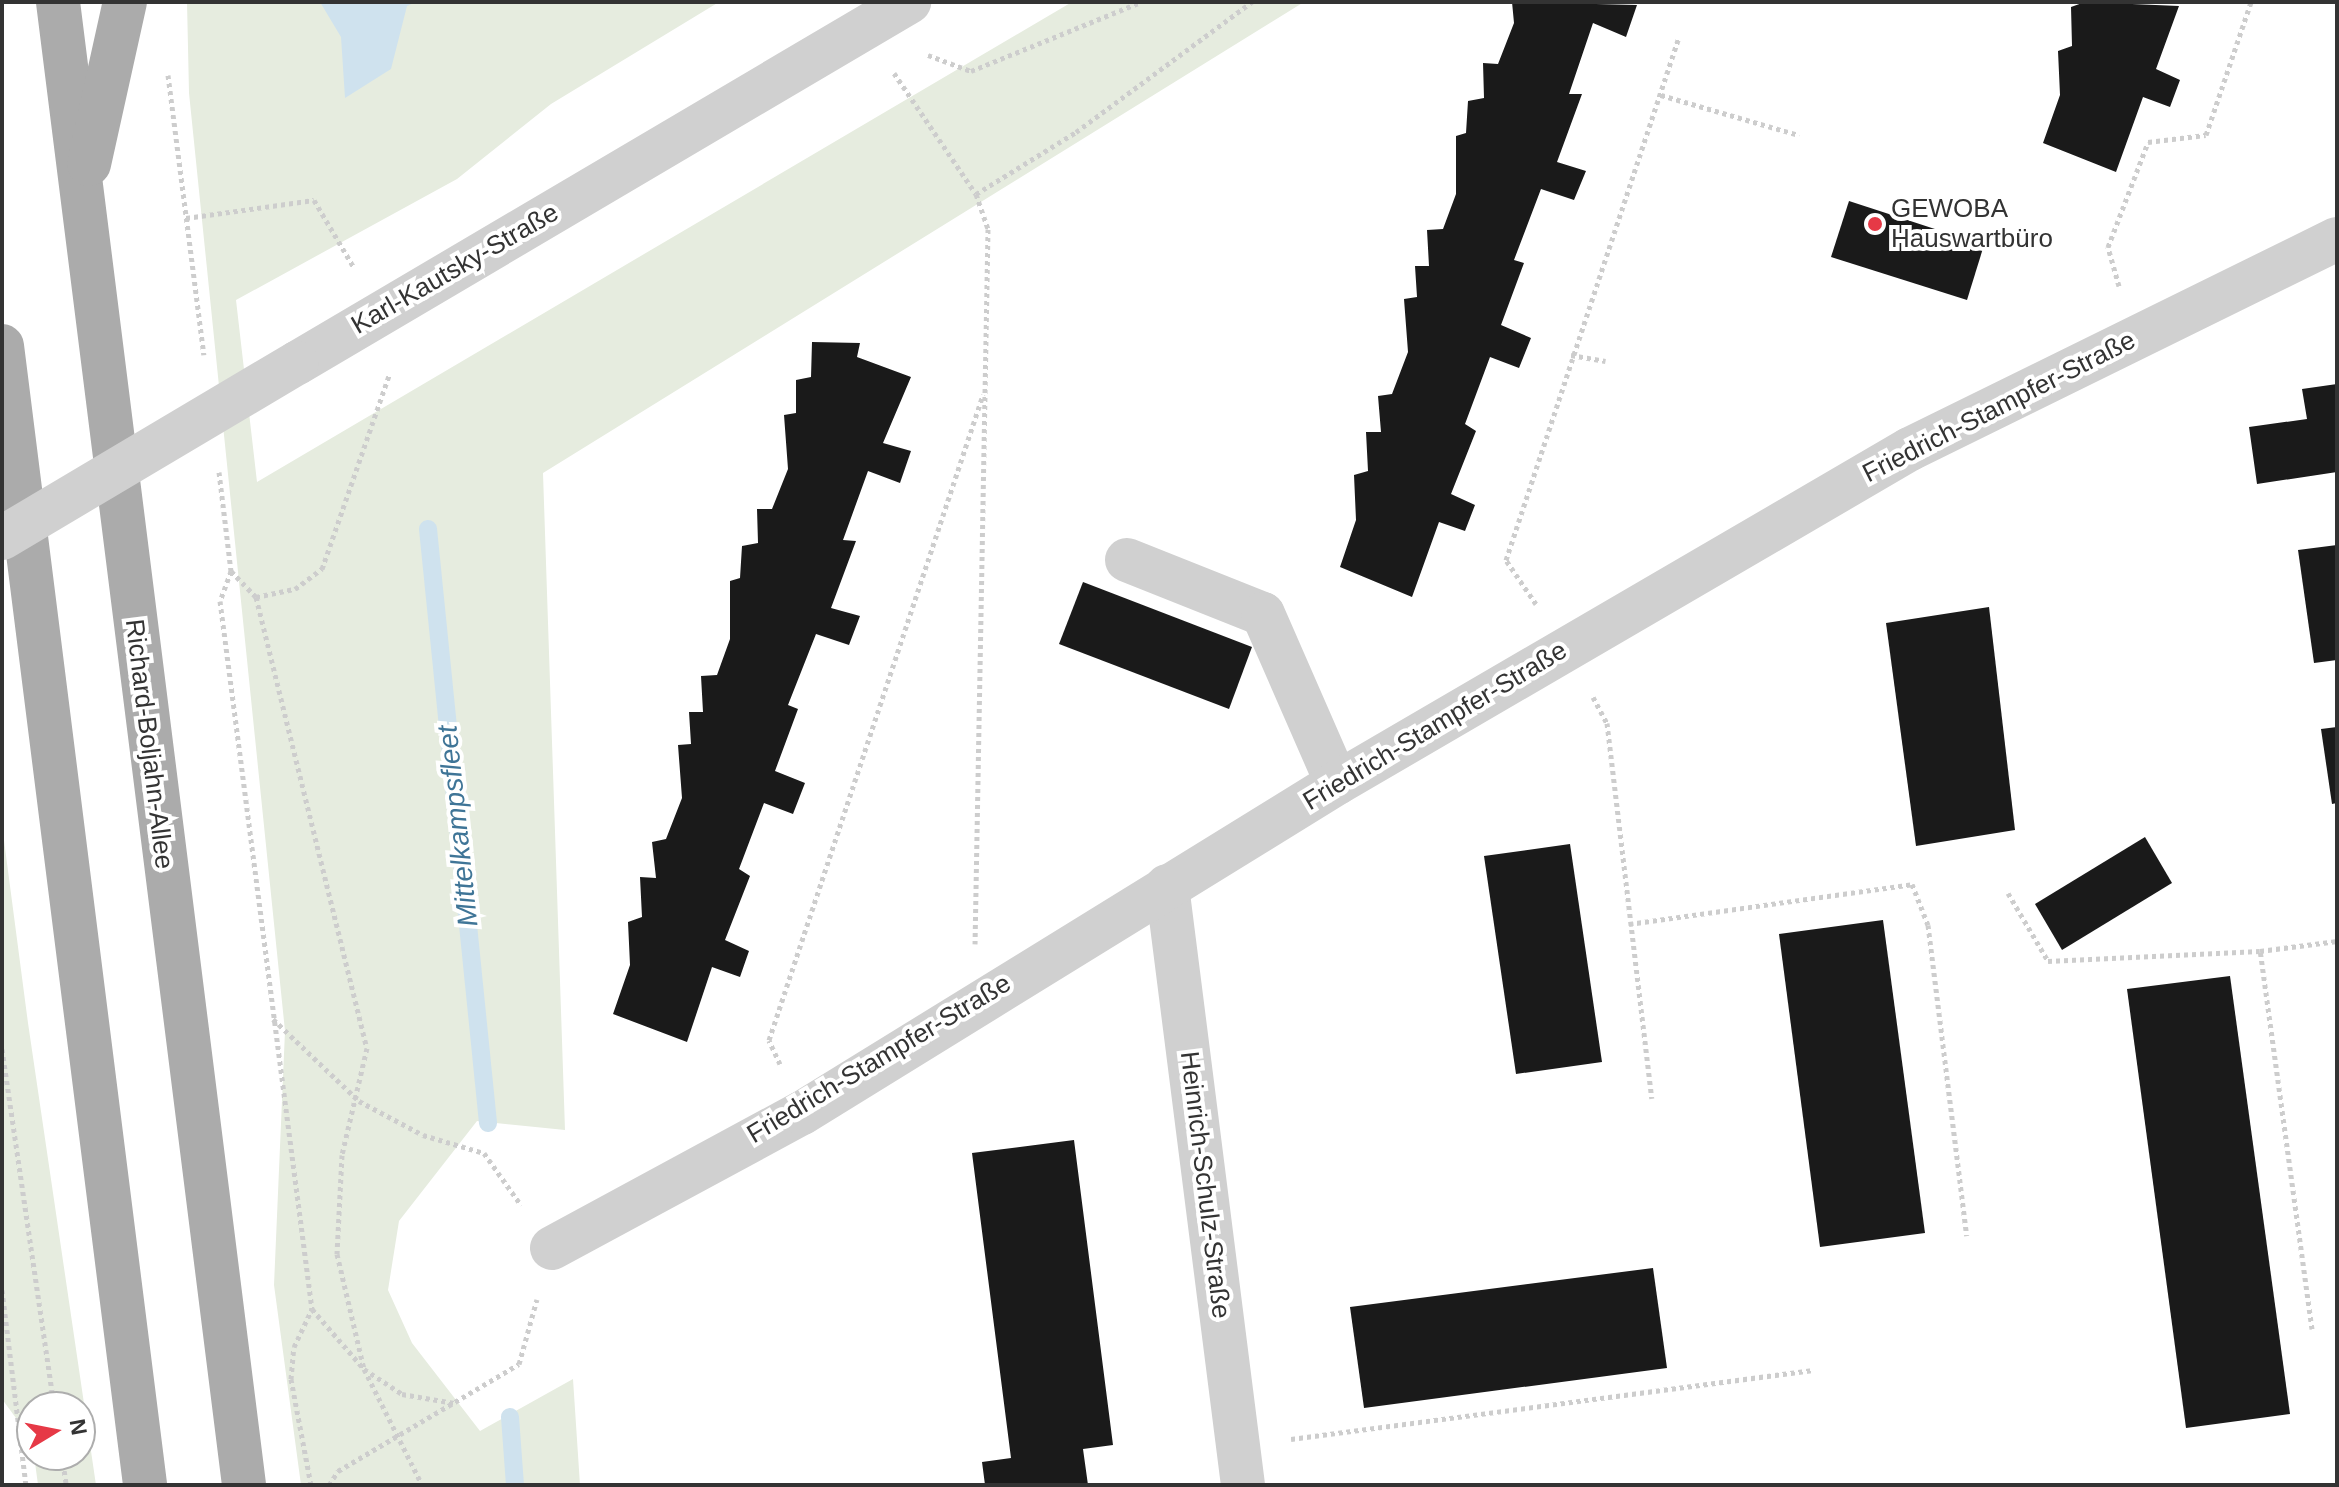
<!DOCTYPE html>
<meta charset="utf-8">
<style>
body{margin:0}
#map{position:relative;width:2339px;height:1487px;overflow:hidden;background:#fff;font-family:Helvetica,sans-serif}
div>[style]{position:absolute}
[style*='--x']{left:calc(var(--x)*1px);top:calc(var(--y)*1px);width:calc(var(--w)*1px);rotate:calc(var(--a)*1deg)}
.green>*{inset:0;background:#e6ecdf}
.water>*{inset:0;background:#cfe2ee}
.stream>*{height:18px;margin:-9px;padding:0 9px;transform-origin:9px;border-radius:9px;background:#cfe2ee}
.building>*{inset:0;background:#1a1a1a}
.path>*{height:5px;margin-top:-2.5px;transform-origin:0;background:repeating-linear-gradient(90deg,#cdcdcd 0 4px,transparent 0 8px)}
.minor>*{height:44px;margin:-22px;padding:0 22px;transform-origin:22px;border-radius:22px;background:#d0d0d0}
.major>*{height:44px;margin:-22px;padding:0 22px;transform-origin:22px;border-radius:22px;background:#ababab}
.minor-bridge>*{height:44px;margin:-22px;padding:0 22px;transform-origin:22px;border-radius:22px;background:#d0d0d0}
.dots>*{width:22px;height:22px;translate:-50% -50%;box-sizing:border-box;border:4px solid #fff;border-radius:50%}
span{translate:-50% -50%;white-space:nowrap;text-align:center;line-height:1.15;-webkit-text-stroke:8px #fff;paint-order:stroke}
.poi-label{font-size:26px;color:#333}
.left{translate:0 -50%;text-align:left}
.street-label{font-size:26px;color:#333}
.water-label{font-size:28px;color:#3f7597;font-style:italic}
.frame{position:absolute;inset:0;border:4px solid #333;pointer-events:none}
.north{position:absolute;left:16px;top:1391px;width:80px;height:80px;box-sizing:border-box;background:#fff;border:2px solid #adadad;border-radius:50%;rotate:80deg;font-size:22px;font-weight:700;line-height:32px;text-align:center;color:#333}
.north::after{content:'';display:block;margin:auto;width:28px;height:36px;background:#e63946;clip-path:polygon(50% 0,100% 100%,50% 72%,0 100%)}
</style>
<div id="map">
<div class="green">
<i style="clip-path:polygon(187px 2px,719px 2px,551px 104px,457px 179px,236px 300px,257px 482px,1072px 2px,1304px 2px,543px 473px,565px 1130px,477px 1121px,399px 1221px,388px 1290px,412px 1343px,480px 1431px,573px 1379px,580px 1485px,301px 1485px,274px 1285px,285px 1031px,189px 93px)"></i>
<i style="clip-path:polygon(2px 825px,28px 1023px,96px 1485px,38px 1485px,34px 1455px,80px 1455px,80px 1407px,32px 1407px,32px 1440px,2px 1399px)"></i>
</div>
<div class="water">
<i style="clip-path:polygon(320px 2px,416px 2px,407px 6px,391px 69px,345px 98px,341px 37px)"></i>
</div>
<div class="stream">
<i style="--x:428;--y:529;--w:597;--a:84.23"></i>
<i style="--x:510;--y:1417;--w:68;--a:85.8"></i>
</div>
<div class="building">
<i style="clip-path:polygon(1512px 2px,1637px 5px,1626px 37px,1593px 23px,1569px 94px,1582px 94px,1557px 162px,1586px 171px,1574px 200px,1541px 189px,1514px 260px,1524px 263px,1501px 325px,1531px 338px,1519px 368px,1490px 357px,1465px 424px,1476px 431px,1451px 494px,1475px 505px,1465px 531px,1439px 522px,1412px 597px,1340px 567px,1356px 520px,1354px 475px,1368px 471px,1366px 432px,1381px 432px,1378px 396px,1392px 394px,1408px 352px,1404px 299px,1417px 297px,1415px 266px,1429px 266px,1427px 230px,1443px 229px,1456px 194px,1456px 136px,1466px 133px,1468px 101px,1484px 98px,1483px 63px,1498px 64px,1514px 23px)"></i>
<i style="clip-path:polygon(2085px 2px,2179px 6px,2156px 69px,2180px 80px,2170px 107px,2143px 97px,2116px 172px,2043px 143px,2060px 95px,2058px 51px,2072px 46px,2071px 7px)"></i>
<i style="clip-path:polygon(1849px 201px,1984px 245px,1967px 300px,1831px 257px)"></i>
<i style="clip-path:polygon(812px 342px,860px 343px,857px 357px,911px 377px,883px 443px,911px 451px,900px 483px,868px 471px,843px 540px,856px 541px,831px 608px,860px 616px,849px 645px,816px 634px,788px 705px,798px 709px,775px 771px,805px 783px,793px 814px,764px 803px,739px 869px,750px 876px,725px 940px,749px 951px,740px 977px,712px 967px,687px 1042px,613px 1014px,630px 965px,628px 922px,642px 917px,640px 877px,656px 878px,652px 842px,666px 839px,682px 798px,678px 745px,691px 744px,689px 712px,703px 712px,701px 676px,717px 675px,730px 639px,730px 581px,740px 578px,742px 546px,758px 543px,757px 509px,772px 509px,788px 469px,784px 415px,796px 413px,796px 380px,811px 377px)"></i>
<i style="clip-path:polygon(2337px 384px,2337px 472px,2257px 484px,2249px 427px,2307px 419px,2302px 389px)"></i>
<i style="clip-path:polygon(2337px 545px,2337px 660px,2314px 663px,2298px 550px)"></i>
<i style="clip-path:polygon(1083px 582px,1252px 647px,1229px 709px,1059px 644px)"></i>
<i style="clip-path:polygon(1989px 607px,2015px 830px,1916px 846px,1886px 623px)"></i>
<i style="clip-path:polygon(2337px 727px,2337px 803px,2332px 804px,2321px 729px)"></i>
<i style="clip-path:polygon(2145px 837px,2172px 883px,2062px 950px,2035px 904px)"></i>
<i style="clip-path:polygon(1570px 844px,1602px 1062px,1516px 1074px,1484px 856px)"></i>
<i style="clip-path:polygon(1883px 920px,1925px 1233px,1820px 1247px,1779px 934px)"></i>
<i style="clip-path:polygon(2230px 976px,2290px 1414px,2186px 1428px,2127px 989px)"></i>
<i style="clip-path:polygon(1074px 1140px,1113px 1445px,1083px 1449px,1088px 1485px,985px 1485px,982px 1462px,1011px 1458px,972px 1153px)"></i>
<i style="clip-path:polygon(1653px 1268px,1667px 1368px,1364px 1408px,1350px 1307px)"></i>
</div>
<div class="path">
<i style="--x:928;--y:55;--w:46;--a:20.4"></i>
<i style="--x:971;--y:71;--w:183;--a:-22.1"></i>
<i style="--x:894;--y:73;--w:146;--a:55.9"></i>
<i style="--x:976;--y:194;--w:37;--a:71"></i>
<i style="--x:988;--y:229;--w:715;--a:91.04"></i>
<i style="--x:168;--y:75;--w:282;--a:82.7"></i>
<i style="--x:1661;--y:95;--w:144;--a:16.2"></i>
<i style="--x:976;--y:194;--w:118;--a:-31.8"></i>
<i style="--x:1076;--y:132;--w:219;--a:-36.5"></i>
<i style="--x:186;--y:218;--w:129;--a:-8"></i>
<i style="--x:314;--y:200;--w:77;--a:59.4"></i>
<i style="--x:2119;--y:286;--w:41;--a:-105.8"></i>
<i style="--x:2108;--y:247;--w:112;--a:-69.1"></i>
<i style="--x:2148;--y:142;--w:58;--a:-6.9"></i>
<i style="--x:2206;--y:135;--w:140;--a:-71.3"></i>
<i style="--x:1571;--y:355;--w:35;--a:10"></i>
<i style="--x:219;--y:472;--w:100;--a:83.1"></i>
<i style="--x:231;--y:571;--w:32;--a:110"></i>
<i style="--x:220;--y:601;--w:714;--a:82.6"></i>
<i style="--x:312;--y:1309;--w:79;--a:49.1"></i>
<i style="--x:364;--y:1369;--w:45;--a:33.3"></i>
<i style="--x:402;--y:1394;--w:53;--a:9.8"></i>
<i style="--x:231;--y:571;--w:36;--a:46"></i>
<i style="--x:256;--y:597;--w:464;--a:76.2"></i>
<i style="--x:367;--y:1048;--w:110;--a:103.2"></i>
<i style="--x:342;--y:1155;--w:99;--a:92.9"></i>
<i style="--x:337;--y:1254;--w:118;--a:76.8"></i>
<i style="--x:364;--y:1369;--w:130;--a:63.4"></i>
<i style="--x:256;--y:597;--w:40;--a:-12"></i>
<i style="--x:295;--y:589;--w:34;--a:-37"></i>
<i style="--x:322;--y:569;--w:205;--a:-70.9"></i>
<i style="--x:1536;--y:604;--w:53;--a:-124.3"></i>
<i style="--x:1506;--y:560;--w:551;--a:-71.7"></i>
<i style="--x:1593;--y:697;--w:30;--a:62"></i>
<i style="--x:1607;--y:723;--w:378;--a:83.2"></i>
<i style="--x:2008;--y:893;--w:79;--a:59.5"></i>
<i style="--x:2048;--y:961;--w:212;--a:-2.7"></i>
<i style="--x:1629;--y:924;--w:286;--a:-8"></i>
<i style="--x:1912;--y:884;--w:44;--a:68.7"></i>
<i style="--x:1928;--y:925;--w:313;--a:82.9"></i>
<i style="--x:273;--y:1019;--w:119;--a:43.6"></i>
<i style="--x:359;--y:1101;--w:72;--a:28"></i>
<i style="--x:423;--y:1135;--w:64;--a:16.4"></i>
<i style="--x:484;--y:1153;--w:64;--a:54.6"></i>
<i style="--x:2;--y:1049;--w:362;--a:81.7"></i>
<i style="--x:780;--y:1064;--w:26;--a:-115"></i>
<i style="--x:769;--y:1040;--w:680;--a:-71.65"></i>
<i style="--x:2;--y:1290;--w:196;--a:83"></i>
<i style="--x:2312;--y:1329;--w:382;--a:-97.8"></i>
<i style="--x:2260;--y:951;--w:78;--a:-7.4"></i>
<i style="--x:1291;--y:1439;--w:527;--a:-7.53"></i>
<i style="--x:62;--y:1455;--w:30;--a:82"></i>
<i style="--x:311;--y:1485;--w:108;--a:-100.7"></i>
<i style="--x:291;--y:1379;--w:32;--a:-85"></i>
<i style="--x:294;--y:1347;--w:42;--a:-64.7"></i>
<i style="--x:329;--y:1485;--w:17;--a:-57"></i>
<i style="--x:338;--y:1471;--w:210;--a:-30.6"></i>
<i style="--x:519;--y:1364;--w:67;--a:-74.5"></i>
</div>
<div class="minor">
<i style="--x:297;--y:363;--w:711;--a:-30.54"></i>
<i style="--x:1127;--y:560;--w:146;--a:21.7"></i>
<i style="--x:1263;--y:614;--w:184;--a:66.4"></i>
<i style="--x:1167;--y:886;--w:604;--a:82.77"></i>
<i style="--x:552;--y:1248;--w:284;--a:-28.4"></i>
<i style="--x:802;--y:1113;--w:629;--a:-31.67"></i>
<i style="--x:1337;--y:783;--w:663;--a:-30.24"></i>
<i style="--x:1910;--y:449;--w:476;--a:-26.2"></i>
</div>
<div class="major">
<i style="--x:58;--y:2;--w:1495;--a:82.85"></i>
<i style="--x:89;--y:164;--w:166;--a:-77.5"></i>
<i style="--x:2;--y:346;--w:1148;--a:82.84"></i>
</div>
<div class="minor-bridge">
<i style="--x:2;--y:538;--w:343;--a:-30.7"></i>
</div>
<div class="dots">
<i style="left:1875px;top:224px;background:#e63946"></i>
</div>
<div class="poi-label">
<span class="left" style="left:1891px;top:224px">GEWOBA<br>Hauswartbüro</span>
</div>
<div class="street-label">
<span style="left:455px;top:269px;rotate:-30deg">Karl-Kautsky-Straße</span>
<span style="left:1999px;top:407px;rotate:-27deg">Friedrich-Stampfer-Straße</span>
<span style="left:1435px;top:726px;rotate:-31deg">Friedrich-Stampfer-Straße</span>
<span style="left:149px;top:744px;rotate:83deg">Richard-Boljahn-Allee</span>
<span style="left:879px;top:1059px;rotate:-31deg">Friedrich-Stampfer-Straße</span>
<span style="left:1205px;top:1185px;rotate:83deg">Heinrich-Schulz-Straße</span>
</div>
<div class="water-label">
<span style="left:458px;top:826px;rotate:-96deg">Mittelkampsfleet</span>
</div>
<div class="frame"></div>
<div class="north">N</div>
</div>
